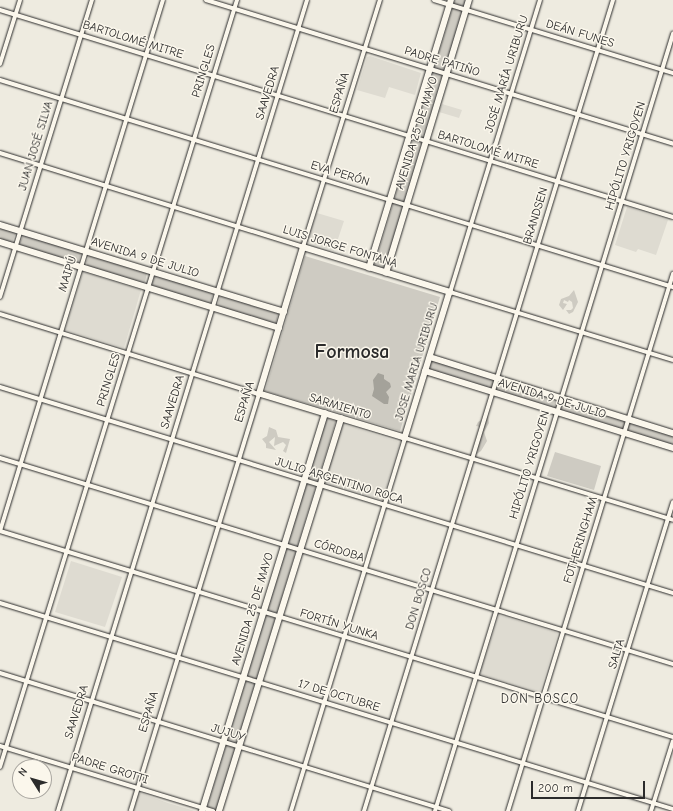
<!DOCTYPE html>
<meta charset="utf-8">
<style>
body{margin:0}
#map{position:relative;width:673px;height:811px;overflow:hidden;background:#eeebe0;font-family:"Comic Neue",sans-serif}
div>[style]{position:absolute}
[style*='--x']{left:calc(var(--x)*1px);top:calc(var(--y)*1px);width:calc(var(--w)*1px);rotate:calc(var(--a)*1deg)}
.built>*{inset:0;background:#dedbd1}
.green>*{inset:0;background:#cecbc2}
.water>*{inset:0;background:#a4a29a}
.roads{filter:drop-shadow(0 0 1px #2b2b2b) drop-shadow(0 0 1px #2b2b2b)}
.minor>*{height:4px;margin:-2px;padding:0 2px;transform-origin:2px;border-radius:2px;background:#fbf7ec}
.secondary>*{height:5.5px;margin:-2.75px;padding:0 2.75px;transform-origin:2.75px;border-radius:2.75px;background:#fbf7ec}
span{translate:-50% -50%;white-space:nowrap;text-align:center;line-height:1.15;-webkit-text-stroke:3px #fbf7ec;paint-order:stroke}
.street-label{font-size:12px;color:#2b2b2b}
.neighbourhood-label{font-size:13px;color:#2b2b2b;letter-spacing:1px}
.town-label{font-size:20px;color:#2b2b2b;font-weight:700}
.north{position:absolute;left:12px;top:759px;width:40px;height:40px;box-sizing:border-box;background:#fbf7ec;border:1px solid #a8a59f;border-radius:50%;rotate:307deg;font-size:11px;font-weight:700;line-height:16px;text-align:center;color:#2b2b2b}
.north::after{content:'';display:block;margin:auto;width:14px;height:18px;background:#2b2b2b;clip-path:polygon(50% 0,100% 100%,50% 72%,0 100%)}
.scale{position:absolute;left:531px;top:781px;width:114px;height:18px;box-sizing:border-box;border:2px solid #2b2b2b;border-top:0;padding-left:5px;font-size:12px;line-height:14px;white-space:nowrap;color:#2b2b2b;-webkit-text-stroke:3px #fbf7ec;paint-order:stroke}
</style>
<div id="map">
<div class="built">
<i style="clip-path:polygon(370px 56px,421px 73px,415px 95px,389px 87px,385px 98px,357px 90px,367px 57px)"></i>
<i style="clip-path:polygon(442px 104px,462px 110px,459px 118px,439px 112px)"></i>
<i style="clip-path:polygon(627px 207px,668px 220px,656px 255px,638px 249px,636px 252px,615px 245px)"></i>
<i style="clip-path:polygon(317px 213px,344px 221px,334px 251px,307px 242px)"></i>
<i style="clip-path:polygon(83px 272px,141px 290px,124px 348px,65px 330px)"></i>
<i style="clip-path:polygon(343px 424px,400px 442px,382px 500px,324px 482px)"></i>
<i style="clip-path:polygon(71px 561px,122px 577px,105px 627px,55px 612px)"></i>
<i style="clip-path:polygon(499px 615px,558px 633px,540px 692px,480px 674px)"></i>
<i style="clip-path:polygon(141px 793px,168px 803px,195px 811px,133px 811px,137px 796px)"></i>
</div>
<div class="green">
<i style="clip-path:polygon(455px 0,466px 0,384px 269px,374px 266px)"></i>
<i style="clip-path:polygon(0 226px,16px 232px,12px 243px,0 240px)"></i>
<i style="clip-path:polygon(24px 234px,79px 251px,81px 253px,79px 261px,77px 263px,21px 247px,20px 242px)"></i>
<i style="clip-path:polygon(90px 254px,145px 271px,147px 273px,145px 282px,142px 284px,88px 267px,86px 262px)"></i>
<i style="clip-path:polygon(305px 256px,440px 297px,400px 431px,265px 391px)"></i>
<i style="clip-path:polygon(155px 275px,211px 292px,213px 294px,211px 302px,209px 304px,153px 288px,152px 283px)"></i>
<i style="clip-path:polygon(574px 290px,578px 302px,573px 312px,569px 314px,566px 310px,571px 310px,573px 308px,572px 302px,569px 300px,568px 302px,564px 300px,563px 303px,567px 304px,563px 310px,559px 305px,561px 299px,569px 296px)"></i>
<i style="clip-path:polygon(221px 295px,277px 312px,278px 314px,276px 323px,275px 324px,219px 308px,218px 303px)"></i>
<i style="clip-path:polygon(432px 360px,673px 435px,673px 446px,429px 370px)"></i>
<i style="clip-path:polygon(488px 416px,489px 423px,484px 432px,487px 441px,481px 451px,475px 455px,481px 427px,476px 426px,478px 422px)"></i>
<i style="clip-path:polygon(326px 418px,336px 421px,216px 811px,206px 811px)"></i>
<i style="clip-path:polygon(269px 427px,276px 430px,278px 437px,290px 439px,286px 453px,283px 451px,286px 445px,283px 442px,274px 446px,275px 437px,269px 442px,276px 450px,266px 448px,266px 444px,262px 439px,267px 436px)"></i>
<i style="clip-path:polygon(555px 452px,601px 466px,594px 490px,547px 476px)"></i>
</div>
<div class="water">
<i style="clip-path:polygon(378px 373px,384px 375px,384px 379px,390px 383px,391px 387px,386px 392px,389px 397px,388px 404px,384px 404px,372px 396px,374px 389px,373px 380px)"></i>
</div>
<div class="roads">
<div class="minor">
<i style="--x:206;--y:0;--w:489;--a:17.1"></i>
<i style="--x:434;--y:0;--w:250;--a:17"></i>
<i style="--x:540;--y:0;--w:306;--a:107.1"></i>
<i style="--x:450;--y:292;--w:233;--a:17"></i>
<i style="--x:0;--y:10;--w:704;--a:17.1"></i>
<i style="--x:0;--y:64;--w:67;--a:-72.6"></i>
<i style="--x:0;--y:80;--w:704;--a:17.1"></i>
<i style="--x:0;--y:153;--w:317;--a:17.2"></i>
<i style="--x:303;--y:247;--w:259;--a:-72.7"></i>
<i style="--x:0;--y:297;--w:311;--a:-72.8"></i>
<i style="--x:0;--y:314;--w:271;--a:17.2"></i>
<i style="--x:259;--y:394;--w:436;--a:107.1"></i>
<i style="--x:0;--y:387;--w:704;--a:17.02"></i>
<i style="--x:0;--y:458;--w:704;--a:17.02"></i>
<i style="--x:0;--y:531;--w:704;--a:17.02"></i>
<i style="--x:0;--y:531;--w:555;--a:-72.94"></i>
<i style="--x:0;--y:603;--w:704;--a:17.02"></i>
<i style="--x:0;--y:673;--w:470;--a:17.1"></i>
<i style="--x:0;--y:746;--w:223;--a:17"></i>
<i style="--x:0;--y:767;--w:803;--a:-72.83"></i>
<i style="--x:58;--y:811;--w:848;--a:-72.93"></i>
<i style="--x:291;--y:811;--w:390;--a:-73"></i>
<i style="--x:405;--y:438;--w:280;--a:17"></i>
<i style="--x:364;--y:811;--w:848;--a:-72.93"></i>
<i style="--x:435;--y:811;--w:813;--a:-72.97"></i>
<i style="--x:508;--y:811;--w:562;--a:-72.92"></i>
<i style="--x:578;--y:811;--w:323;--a:-72.9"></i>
<i style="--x:651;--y:811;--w:73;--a:-72.6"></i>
</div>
<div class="secondary">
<i style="--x:0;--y:225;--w:297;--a:17"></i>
<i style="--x:0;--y:242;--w:292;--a:17.1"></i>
<i style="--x:303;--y:247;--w:154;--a:17"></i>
<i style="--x:450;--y:292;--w:153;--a:107.1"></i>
<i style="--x:405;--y:438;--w:152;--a:-163.2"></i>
<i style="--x:259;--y:394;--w:153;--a:-73.3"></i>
<i style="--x:369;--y:268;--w:280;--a:-73"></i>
<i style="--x:386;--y:273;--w:285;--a:-73.1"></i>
<i style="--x:430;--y:357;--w:255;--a:17.4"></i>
<i style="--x:425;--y:371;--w:260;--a:17.2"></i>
<i style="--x:202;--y:811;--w:416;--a:-72.8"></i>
<i style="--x:219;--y:811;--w:411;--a:-72.7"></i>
</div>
</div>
<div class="street-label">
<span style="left:580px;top:34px;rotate:17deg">DEÁN FUNES</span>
<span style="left:133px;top:40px;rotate:17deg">BARTOLOMÉ MITRE</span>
<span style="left:442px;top:62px;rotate:17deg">PADRE PATIÑO</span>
<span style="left:204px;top:71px;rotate:-73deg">PRINGLES</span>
<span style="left:507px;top:74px;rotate:-73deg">JOSÉ MARÍA URIBURU</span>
<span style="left:268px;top:93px;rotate:-73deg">SAAVEDRA</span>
<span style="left:340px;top:93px;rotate:-73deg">ESPAÑA</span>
<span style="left:417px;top:133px;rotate:-73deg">AVENIDA 25 DE MAYO</span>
<span style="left:36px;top:146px;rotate:-73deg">JUAN JOSÉ SILVA</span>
<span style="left:488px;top:150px;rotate:17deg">BARTOLOMÉ MITRE</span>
<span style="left:626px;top:156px;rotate:-73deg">HIPÓLITO YRIGOYEN</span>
<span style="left:340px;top:174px;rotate:17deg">EVA PERÓN</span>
<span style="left:536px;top:216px;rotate:-73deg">BRANDSEN</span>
<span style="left:340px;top:247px;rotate:17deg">LUIS JORGE FONTANA</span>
<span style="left:145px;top:258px;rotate:17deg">AVENIDA 9 DE JULIO</span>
<span style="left:68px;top:274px;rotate:-73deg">MAIPÚ</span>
<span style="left:417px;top:362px;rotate:-73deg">JOSE MARIA URIBURU</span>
<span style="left:109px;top:380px;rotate:-73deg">PRINGLES</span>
<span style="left:552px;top:399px;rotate:17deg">AVENIDA 9 DE JULIO</span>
<span style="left:173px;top:402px;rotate:-73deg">SAAVEDRA</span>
<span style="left:245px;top:402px;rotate:-73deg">ESPAÑA</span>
<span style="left:340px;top:407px;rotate:17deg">SARMIENTO</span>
<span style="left:530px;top:465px;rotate:-73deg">HIPÓLITO YRIGOYEN</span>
<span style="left:339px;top:481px;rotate:17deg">JULIO ARGENTINO ROCA</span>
<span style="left:581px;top:540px;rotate:-73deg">FOTHERINGHAM</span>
<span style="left:339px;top:551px;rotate:17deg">CÓRDOBA</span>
<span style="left:419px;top:599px;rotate:-73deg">DON BOSCO</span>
<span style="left:253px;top:609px;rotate:-73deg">AVENIDA 25 DE MAYO</span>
<span style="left:339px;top:625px;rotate:17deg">FORTÍN YUNKA</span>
<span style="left:617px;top:654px;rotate:-73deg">SALTA</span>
<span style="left:339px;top:696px;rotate:17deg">17 DE OCTUBRE</span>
<span style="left:77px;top:712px;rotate:-73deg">SAAVEDRA</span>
<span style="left:149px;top:712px;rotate:-73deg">ESPAÑA</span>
<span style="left:228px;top:733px;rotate:17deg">JUJUY</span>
<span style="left:110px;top:769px;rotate:17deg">PADRE GROTTI</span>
</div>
<div class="neighbourhood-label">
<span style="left:540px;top:699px">DON BOSCO</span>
</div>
<div class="town-label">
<span style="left:352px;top:351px">Formosa</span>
</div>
<div class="north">N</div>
<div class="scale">200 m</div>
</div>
